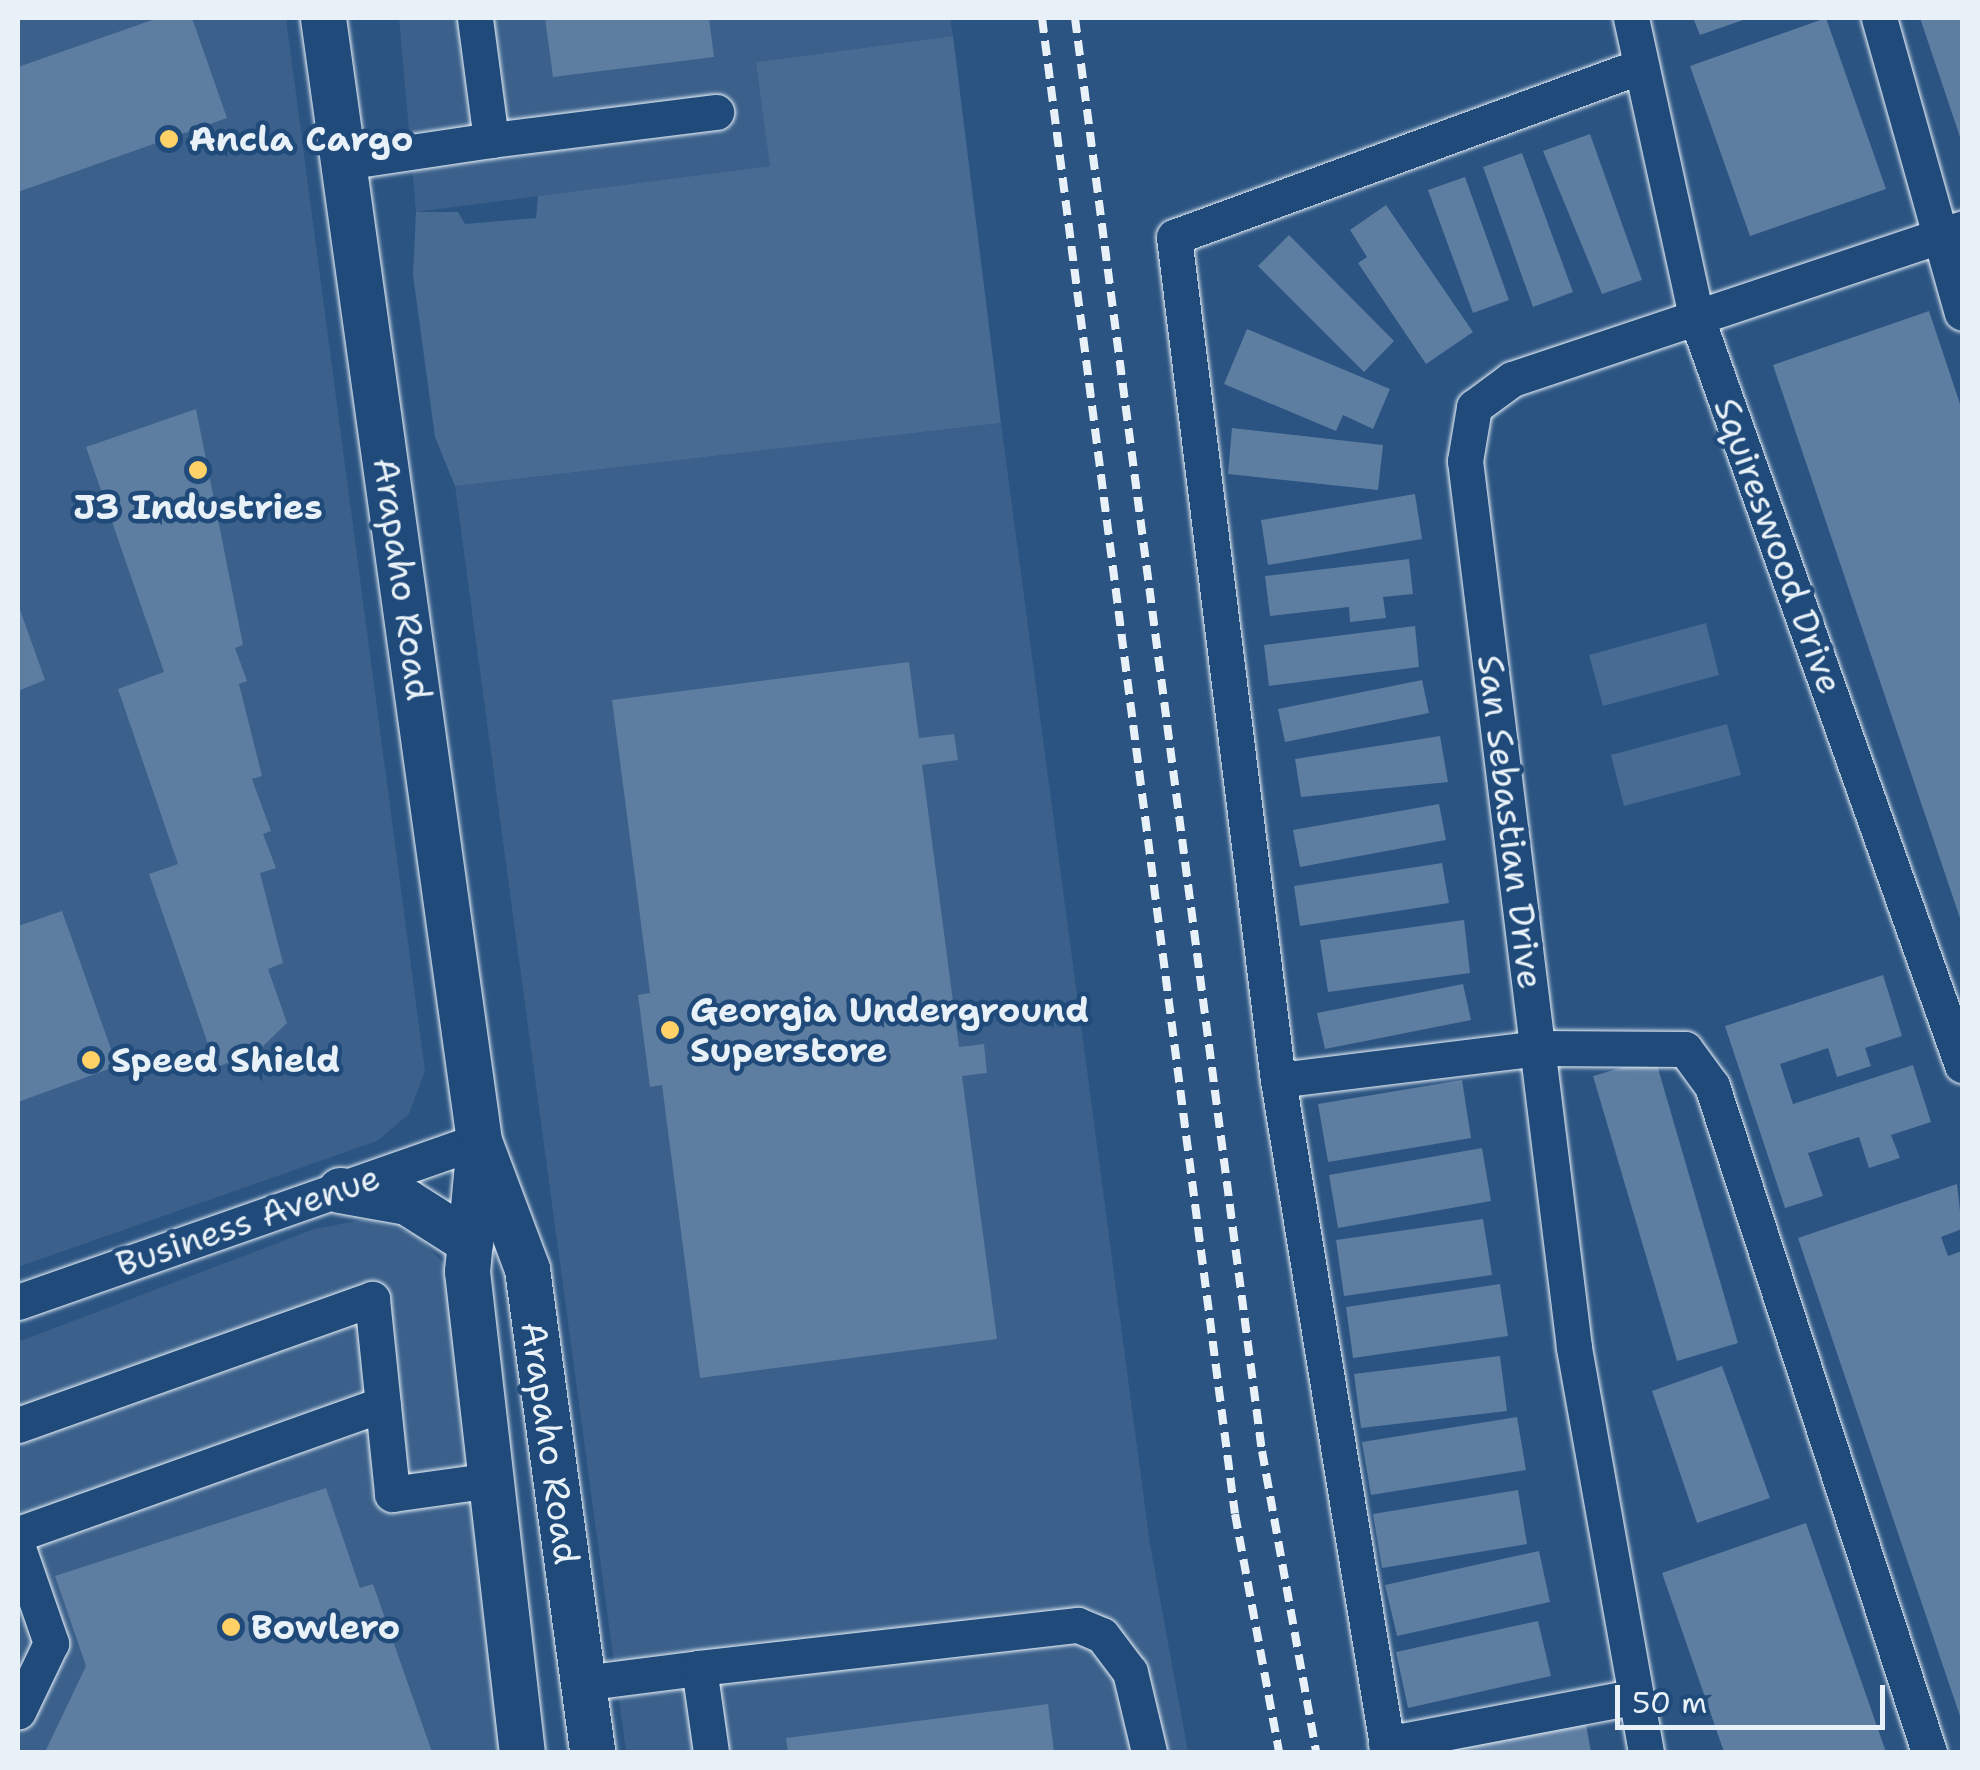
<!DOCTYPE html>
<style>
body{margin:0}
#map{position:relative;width:1980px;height:1770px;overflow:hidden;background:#2b5482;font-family:"Shantell Sans",sans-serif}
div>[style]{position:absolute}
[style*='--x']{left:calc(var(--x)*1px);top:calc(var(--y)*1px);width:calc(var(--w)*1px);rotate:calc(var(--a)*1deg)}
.built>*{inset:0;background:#3a608b}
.green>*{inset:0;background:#476b93}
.building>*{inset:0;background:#5d7da1}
.roads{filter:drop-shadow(0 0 2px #e8f1f8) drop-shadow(0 0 2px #e8f1f8)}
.minor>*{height:35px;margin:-17.5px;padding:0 17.5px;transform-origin:17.5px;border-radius:17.5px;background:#1f4a7a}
.major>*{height:45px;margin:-22.5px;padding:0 22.5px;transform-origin:22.5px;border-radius:22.5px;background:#1f4a7a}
.rail>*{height:8px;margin-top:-4px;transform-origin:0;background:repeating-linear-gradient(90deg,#e8f1f8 0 15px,transparent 0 23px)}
.dots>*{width:28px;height:28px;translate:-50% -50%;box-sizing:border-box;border:5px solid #1f4a7a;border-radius:50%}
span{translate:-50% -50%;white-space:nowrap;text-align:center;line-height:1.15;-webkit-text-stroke:9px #1f4a7a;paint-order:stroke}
.poi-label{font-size:35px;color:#e8f1f8;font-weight:700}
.left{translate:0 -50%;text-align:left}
.street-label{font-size:35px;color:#e8f1f8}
.frame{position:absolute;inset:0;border:20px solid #e8f1f8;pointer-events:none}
.scale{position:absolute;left:1615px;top:1685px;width:270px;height:45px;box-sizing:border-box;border:5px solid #e8f1f8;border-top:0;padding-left:12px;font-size:30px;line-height:35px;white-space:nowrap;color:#e8f1f8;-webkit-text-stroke:8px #1f4a7a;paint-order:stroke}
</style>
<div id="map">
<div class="built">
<i style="clip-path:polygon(18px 18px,286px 18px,425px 1071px,409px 1114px,377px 1141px,18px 1267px)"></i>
<i style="clip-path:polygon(399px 18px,950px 18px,953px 36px,757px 62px,771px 166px,416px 212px)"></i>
<i style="clip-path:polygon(1001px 423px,1150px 1544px,1188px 1752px,626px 1752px,455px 486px)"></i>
<i style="clip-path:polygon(367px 1219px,417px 1235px,445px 1265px,511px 1752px,18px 1752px,18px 1342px,314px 1229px)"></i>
</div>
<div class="green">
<i style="clip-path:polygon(953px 36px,1001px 423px,455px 486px,435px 437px,413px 275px,416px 212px,458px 212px,465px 224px,536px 218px,538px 196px,770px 166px,756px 62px)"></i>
<i style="clip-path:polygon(1706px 623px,1719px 675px,1603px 706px,1589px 655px)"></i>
<i style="clip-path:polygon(1727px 724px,1741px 775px,1624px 806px,1611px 755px)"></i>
</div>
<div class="building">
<i style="clip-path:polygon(158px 18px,192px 18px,227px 118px,18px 192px,18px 67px)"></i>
<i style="clip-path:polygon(545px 18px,709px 18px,714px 57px,553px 77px)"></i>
<i style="clip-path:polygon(1693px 18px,1749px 18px,1700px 35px)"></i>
<i style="clip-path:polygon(1826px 18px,1886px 189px,1750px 236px,1690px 66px)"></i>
<i style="clip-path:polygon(1920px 18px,1962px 18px,1962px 143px)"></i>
<i style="clip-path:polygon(1590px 134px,1642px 280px,1602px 294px,1543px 151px)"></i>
<i style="clip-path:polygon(1522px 153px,1573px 292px,1533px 307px,1483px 167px)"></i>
<i style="clip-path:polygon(1465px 177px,1509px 300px,1473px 313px,1428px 190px)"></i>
<i style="clip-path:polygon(1386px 205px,1473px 332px,1426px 364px,1358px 263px,1367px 257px,1350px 230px)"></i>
<i style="clip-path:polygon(1289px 235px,1394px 341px,1364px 372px,1258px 266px)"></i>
<i style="clip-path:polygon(1929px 311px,1962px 410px,1962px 924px,1773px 365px)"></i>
<i style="clip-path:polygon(1247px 329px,1390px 389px,1373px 429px,1343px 415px,1336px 431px,1224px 384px)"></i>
<i style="clip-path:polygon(196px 409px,243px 645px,235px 648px,247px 681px,239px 684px,262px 776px,252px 779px,271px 831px,263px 834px,276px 868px,260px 873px,283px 963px,268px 969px,287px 1023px,255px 1054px,216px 1067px,149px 874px,178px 864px,118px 689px,164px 672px,86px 447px)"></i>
<i style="clip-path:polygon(1232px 428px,1383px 445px,1378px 490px,1228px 474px)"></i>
<i style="clip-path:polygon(1415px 494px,1422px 539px,1268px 565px,1261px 520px)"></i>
<i style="clip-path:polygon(1409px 559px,1413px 594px,1383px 597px,1386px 618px,1350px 622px,1349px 607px,1270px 616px,1265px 576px)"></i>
<i style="clip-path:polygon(18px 604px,45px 680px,18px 691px)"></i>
<i style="clip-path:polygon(1415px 626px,1419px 667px,1269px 686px,1264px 645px)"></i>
<i style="clip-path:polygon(909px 662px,919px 738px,954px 734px,958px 760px,922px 765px,959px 1047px,984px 1044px,987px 1073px,962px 1076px,997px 1339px,700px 1378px,662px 1085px,650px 1087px,638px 995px,650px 993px,612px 700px)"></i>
<i style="clip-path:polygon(1422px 680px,1429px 713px,1285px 742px,1278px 709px)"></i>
<i style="clip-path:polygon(1440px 736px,1448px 782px,1301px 797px,1295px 759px)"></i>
<i style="clip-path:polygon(1439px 804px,1446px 840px,1300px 867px,1293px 830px)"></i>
<i style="clip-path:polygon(1442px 863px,1449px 903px,1300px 926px,1294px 886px)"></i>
<i style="clip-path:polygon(62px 911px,117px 1066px,18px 1102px,18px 926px)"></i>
<i style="clip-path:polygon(1464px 920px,1470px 973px,1328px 992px,1320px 940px)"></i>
<i style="clip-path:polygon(1883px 975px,1902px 1036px,1865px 1048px,1871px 1066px,1837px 1077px,1828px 1048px,1780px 1064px,1793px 1104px,1913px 1065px,1931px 1122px,1891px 1135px,1900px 1158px,1869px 1168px,1859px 1137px,1808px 1153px,1823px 1196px,1785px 1208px,1725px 1026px)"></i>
<i style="clip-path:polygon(1463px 984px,1471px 1020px,1325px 1049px,1317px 1013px)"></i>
<i style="clip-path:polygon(1655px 1058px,1738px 1343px,1677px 1361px,1593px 1076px)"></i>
<i style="clip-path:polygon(1462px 1080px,1471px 1138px,1328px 1162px,1318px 1104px)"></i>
<i style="clip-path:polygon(1482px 1148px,1491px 1201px,1338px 1228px,1329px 1175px)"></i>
<i style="clip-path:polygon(1957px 1184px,1962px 1229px,1941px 1237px,1948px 1256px,1962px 1251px,1962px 1722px,1798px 1238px)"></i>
<i style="clip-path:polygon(1483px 1219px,1492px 1275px,1344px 1296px,1336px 1240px)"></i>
<i style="clip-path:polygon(1500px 1284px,1508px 1336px,1353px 1358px,1346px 1307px)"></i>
<i style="clip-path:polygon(1500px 1356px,1507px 1411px,1361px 1428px,1354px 1374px)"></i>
<i style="clip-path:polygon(1722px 1366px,1770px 1498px,1697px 1523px,1652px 1391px)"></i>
<i style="clip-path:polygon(1517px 1417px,1526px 1470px,1371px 1495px,1362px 1442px)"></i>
<i style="clip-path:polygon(326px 1488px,360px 1588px,373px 1584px,432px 1752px,45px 1752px,86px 1666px,55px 1576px)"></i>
<i style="clip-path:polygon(1518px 1490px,1527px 1544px,1382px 1568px,1373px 1514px)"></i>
<i style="clip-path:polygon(1806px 1523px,1886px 1752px,1724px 1752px,1662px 1573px)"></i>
<i style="clip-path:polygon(1539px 1551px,1550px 1602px,1397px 1636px,1385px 1585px)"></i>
<i style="clip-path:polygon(1538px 1621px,1551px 1676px,1408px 1708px,1396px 1652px)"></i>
<i style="clip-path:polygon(1048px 1704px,1054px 1752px,788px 1752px,786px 1738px)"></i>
<i style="clip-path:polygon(1585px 1719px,1591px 1752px,1421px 1752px)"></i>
</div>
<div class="roads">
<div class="minor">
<i style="--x:1631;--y:18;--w:305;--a:77.7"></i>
<i style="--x:1696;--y:316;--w:795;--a:70.45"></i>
<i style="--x:1879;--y:18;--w:306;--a:74.3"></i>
<i style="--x:1641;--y:66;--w:497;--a:159.9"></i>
<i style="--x:1174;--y:237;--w:849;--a:82.97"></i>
<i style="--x:1278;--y:1080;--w:262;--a:-7"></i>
<i style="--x:1538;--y:1048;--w:147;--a:0.4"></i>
<i style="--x:1685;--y:1049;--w:46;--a:53.9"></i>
<i style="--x:1712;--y:1086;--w:700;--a:71.95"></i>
<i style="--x:491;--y:140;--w:227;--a:-7.1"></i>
<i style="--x:344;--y:162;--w:149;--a:-8.5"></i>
<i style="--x:491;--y:140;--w:123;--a:-97.5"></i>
<i style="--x:1278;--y:1080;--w:681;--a:80.7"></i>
<i style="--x:18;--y:1302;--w:488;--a:-19.3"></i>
<i style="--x:18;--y:1425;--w:376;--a:-19.6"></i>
<i style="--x:372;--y:1299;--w:196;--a:84.1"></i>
<i style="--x:392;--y:1494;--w:101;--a:-8"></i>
<i style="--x:18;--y:1534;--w:387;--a:-19.6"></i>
<i style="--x:18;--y:1548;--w:101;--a:70.8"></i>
<i style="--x:51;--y:1643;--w:76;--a:115.6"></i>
<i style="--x:582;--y:1683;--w:118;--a:-7.3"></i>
<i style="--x:1386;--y:1744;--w:251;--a:-10.8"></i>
<i style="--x:711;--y:1752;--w:85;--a:-98.1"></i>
<i style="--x:699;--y:1668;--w:381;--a:-6.5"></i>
<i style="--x:1078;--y:1625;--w:26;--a:23"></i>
<i style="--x:1102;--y:1635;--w:46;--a:52.9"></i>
<i style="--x:1130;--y:1672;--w:82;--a:76.6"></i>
<i style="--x:1646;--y:1752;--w:411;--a:-100.1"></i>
<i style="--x:1574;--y:1347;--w:893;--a:-97.01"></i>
<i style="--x:1465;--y:461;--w:55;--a:-80.5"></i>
<i style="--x:1474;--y:407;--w:47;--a:-36.4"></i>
<i style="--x:1512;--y:379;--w:475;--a:-18.5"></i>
</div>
<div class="major">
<i style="--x:323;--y:18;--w:1134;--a:82.09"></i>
<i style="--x:479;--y:1141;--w:137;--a:69.4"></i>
<i style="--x:527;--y:1269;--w:487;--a:82.3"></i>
<i style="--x:478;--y:1153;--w:119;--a:95.3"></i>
<i style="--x:467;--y:1271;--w:484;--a:83.5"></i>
<i style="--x:340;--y:1190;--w:68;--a:10.2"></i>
<i style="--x:407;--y:1202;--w:75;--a:32.4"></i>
</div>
</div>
<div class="rail">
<i style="--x:1042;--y:18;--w:1508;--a:82.65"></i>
<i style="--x:1235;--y:1514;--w:242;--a:79.5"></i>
<i style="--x:1075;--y:18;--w:1445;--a:82.57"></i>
<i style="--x:1262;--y:1451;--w:306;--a:79.8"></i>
</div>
<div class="dots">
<i style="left:169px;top:139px;background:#ffd166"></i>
<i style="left:198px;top:470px;background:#ffd166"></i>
<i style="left:670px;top:1030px;background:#ffd166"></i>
<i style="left:91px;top:1060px;background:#ffd166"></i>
<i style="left:231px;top:1627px;background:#ffd166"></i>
</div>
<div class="poi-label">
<span class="left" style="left:189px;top:139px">Ancla Cargo</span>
<span style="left:198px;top:507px">J3 Industries</span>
<span class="left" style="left:690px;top:1030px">Georgia Underground<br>Superstore</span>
<span class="left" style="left:111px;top:1060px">Speed Shield</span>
<span class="left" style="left:251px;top:1627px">Bowlero</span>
</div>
<div class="street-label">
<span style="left:1778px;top:546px;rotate:70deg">Squireswood Drive</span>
<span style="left:402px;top:579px;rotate:82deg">Arapaho Road</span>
<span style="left:1510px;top:822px;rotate:83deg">San Sebastian Drive</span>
<span style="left:248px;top:1221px;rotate:-19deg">Business Avenue</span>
<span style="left:550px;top:1443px;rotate:82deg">Arapaho Road</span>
</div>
<div class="frame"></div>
<div class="scale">50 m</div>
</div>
